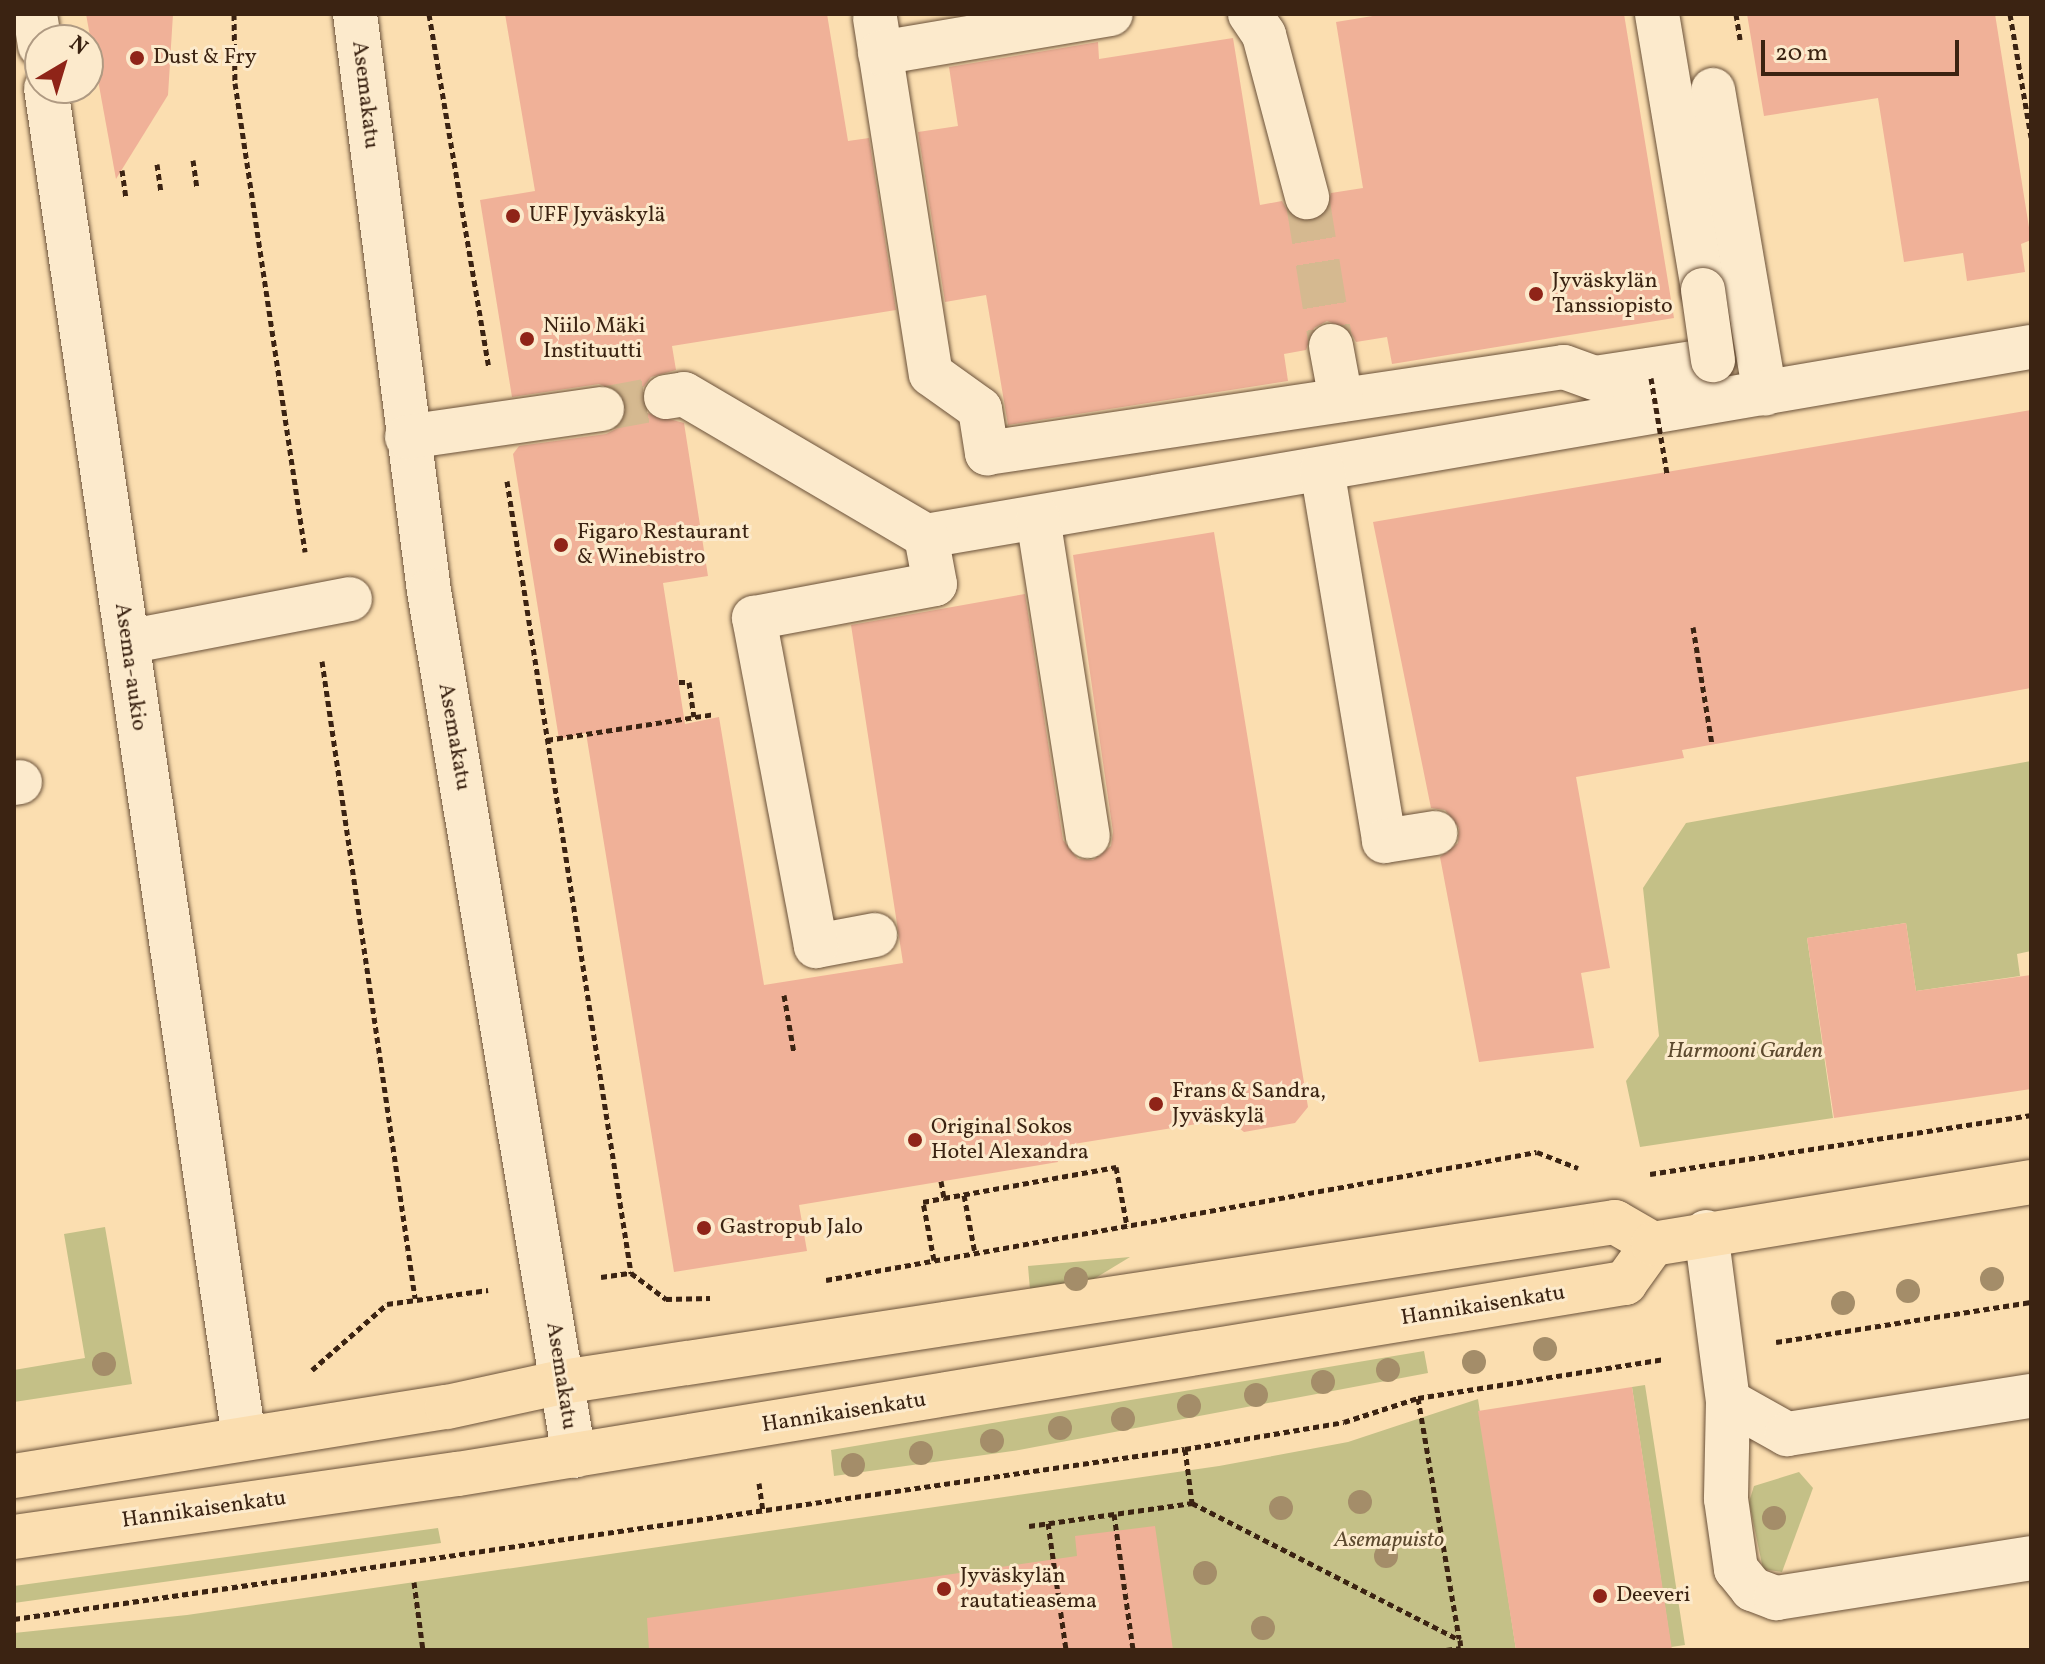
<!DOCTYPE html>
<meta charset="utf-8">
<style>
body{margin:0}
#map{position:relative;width:2045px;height:1664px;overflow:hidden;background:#fbdeb0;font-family:Vollkorn,serif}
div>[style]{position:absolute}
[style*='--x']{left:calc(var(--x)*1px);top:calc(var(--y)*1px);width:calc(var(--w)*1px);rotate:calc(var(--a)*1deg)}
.green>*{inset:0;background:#c4c087}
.building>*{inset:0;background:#f0b198}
.minor-tunnel>*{height:44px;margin-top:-22px;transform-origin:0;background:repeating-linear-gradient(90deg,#d5b990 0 44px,transparent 0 66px)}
.path>*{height:5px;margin-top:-2.5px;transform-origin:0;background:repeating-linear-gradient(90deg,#3b2312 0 6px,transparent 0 10px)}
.roads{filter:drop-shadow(0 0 2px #6b523a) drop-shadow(0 0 2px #6b523a)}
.minor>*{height:44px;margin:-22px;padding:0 22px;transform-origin:22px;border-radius:22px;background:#fceacc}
.major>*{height:44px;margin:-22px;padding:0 22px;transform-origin:22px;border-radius:22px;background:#fbdeb0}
.path-bridge>*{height:5px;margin-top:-2.5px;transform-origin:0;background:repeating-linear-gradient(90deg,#3b2312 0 6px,transparent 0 10px)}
.bridges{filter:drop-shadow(0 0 2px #6b523a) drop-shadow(0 0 2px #6b523a)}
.minor-bridge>*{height:44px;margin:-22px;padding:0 22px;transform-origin:22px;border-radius:22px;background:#fceacc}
.trees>*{width:24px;height:24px;margin:-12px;border-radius:50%;background:#a48d69}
.dots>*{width:22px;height:22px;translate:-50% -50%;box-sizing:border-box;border:4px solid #fceacc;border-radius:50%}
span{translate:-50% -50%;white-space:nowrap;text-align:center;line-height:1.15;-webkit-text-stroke:6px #fceacc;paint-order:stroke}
.poi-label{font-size:22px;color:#3b2312}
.left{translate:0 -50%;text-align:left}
.street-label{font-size:22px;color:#3b2312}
.park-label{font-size:22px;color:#5d4a2f;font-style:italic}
.frame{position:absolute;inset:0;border:16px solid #3b2312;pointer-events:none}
.north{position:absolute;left:24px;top:24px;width:80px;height:80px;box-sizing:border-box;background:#fceacc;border:2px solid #af9a82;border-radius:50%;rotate:38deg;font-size:22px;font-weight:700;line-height:32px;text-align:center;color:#3b2312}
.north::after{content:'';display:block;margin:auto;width:28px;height:36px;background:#8f2418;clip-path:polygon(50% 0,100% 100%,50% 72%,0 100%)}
.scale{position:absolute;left:1761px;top:40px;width:198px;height:36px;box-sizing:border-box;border:4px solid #3b2312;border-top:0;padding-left:10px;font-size:24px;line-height:28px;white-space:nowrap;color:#3b2312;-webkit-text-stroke:6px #fceacc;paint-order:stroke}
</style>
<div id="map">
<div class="green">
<i style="clip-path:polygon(2031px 761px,2031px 951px,2017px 954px,2020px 976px,1916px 991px,1906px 923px,1807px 938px,1833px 1118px,1640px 1147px,1626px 1081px,1659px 1036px,1643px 888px,1686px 823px)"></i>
<i style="clip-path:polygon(105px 1227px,132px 1384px,14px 1402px,14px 1370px,85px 1358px,64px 1234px)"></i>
<i style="clip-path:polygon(1130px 1257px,1084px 1285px,1030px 1290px,1028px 1266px)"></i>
<i style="clip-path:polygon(1424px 1351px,1428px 1373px,1019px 1450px,834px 1476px,831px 1450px)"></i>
<i style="clip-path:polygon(1645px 1385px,1685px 1645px,1671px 1647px,1632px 1387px)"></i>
<i style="clip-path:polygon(1478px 1399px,1516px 1650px,14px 1650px,14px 1633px,187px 1615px,1219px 1466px,1348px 1442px)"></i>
<i style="clip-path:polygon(1799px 1472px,1813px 1488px,1782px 1572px,1763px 1569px,1749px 1502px,1754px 1486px)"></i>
<i style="clip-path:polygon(438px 1528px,441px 1543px,14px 1603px,14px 1586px)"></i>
</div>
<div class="building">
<i style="clip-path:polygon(86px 14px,173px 14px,168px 95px,116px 179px)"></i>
<i style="clip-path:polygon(505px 14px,827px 14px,848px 141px,869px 138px,896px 310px,672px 346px,676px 370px,651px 377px,642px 389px,647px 413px,684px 423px,708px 576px,663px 583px,685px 724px,719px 717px,764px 985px,903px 963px,851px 625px,1025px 594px,1063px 840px,1078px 859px,1093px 860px,1111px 846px,1113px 832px,1073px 555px,1214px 532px,1308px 1107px,1295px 1123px,1244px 1132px,1228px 1119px,1055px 1147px,1058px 1162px,799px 1205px,807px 1251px,674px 1272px,586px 733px,559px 739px,513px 454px,519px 446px,606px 434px,618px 428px,627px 406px,621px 393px,599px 384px,512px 397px,480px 200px,535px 191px)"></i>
<i style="clip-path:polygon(1385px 14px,1624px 14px,1674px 318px,1392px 364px,1387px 337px,1356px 342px,1349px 329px,1327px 321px,1314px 328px,1306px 350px,1284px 354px,1288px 381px,1008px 425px,986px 295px,945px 302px,918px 132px,958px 126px,949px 67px,1098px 42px,1099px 59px,1233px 38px,1260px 205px,1282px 201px,1290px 215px,1313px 221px,1325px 214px,1331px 193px,1363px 188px,1336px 22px)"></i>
<i style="clip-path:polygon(1747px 14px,1995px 14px,2031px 240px,2021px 244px,2025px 272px,1967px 281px,1963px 253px,1904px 262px,1878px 98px,1764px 116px)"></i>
<i style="clip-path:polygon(2031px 410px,2031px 688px,1682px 750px,1684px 758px,1576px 777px,1610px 968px,1581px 973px,1594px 1048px,1479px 1062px,1440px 857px,1458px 843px,1459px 828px,1445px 810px,1431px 808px,1373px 522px)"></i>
<i style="clip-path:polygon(1906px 923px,1916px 991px,2031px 975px,2031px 1089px,1834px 1118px,1807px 938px)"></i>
<i style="clip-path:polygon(1632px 1387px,1672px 1650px,1516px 1650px,1478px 1411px)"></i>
<i style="clip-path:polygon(1155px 1526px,1173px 1650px,649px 1650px,647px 1618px,1077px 1556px,1075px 1536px)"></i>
</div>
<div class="minor-tunnel">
<i style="--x:1307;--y:197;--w:151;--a:80.8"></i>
<i style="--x:602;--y:409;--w:65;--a:-10.6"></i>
</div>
<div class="path">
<i style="--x:234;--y:14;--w:69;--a:89.2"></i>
<i style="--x:235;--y:83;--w:474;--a:81.5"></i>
<i style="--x:429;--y:14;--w:359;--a:80.4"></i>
<i style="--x:1736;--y:14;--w:26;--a:81"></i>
<i style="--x:2010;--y:14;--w:125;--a:80.3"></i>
<i style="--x:193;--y:160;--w:27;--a:82"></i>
<i style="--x:157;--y:164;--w:29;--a:82"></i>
<i style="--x:122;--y:170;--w:29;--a:82"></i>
<i style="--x:507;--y:481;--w:802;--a:81.1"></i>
<i style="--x:631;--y:1273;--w:44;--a:36.6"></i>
<i style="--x:666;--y:1299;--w:44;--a:-1.3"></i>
<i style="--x:1693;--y:627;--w:119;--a:80.8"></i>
<i style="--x:322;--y:661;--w:644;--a:81.69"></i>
<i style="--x:679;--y:682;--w:10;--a:0"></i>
<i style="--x:689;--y:682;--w:35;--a:82"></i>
<i style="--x:547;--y:740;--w:169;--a:-8.8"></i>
<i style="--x:784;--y:995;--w:59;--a:80.2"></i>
<i style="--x:1650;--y:1174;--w:386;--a:-8.8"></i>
<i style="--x:941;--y:1181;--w:17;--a:80"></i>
<i style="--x:944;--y:1198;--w:175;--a:-10.2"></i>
<i style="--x:1116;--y:1167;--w:60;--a:79.4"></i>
<i style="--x:964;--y:1195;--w:59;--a:79.3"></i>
<i style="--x:934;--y:1260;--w:59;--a:-100.7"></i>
<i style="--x:923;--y:1202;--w:21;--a:-11"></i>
<i style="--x:601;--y:1277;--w:30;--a:-8"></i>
<i style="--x:826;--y:1280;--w:722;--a:-10.21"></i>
<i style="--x:1537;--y:1152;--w:44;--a:21.3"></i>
<i style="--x:1776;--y:1342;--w:258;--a:-8.9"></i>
<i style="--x:312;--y:1370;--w:100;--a:-41.3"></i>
<i style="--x:387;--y:1304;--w:102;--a:-7.9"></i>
<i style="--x:1418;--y:1398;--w:244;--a:80.3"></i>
<i style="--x:1185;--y:1449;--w:54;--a:82.6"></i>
<i style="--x:1192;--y:1503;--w:301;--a:27.1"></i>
<i style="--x:1460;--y:1640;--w:10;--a:84"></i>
<i style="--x:759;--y:1483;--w:28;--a:82"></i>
<i style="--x:1114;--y:1514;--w:137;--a:82"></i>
<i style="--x:1048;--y:1523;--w:128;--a:81.9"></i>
<i style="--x:1029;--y:1526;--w:165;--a:-8"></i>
<i style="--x:414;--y:1582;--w:69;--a:82.5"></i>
<i style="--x:14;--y:1619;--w:1183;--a:-8.26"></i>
<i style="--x:1185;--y:1449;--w:161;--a:-9.6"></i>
<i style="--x:1344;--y:1422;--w:78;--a:-18"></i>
<i style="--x:1418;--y:1398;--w:248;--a:-9"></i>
<i style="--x:1446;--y:1650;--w:15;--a:-8"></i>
</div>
<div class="roads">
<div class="minor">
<i style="--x:35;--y:14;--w:32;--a:81"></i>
<i style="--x:355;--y:14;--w:582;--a:82.69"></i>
<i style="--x:429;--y:591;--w:877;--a:80.48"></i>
<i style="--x:1250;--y:14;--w:25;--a:56"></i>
<i style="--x:1264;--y:35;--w:168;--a:75.1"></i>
<i style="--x:1657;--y:14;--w:280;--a:80.5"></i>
<i style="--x:875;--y:18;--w:360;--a:81.1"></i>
<i style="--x:931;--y:374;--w:60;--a:35.5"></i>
<i style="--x:980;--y:409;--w:45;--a:81"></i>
<i style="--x:987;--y:453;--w:583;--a:-8.48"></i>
<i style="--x:1564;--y:367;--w:33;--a:20"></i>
<i style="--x:1595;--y:378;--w:119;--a:-8.7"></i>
<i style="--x:880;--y:53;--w:234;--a:-9.6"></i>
<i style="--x:46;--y:88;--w:1365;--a:81.66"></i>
<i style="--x:1713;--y:90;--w:308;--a:80.3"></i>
<i style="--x:1331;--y:346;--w:55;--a:79.5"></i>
<i style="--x:666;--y:397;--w:18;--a:-9"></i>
<i style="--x:684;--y:394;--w:281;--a:30.4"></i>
<i style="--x:926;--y:536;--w:1121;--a:-9.71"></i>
<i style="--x:407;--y:437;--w:197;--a:-8.2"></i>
<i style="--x:1322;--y:469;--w:377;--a:80.5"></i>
<i style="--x:1384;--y:841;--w:52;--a:-8.9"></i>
<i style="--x:1038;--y:518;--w:322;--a:81.1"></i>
<i style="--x:127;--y:642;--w:227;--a:-10.9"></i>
<i style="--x:14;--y:783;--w:6;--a:-9"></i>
<i style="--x:875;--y:935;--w:60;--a:169.4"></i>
<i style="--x:816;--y:946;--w:334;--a:-100.7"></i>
<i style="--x:754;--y:618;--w:184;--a:-10.6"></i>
<i style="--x:935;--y:584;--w:49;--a:-100.6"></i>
<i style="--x:1706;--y:1232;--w:170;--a:82.6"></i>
<i style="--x:1728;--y:1401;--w:98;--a:91.2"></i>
<i style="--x:1726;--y:1499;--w:71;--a:81.9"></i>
<i style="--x:1736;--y:1569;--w:26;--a:51"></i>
<i style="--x:1752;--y:1589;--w:26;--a:21"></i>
<i style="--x:1776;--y:1598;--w:258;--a:-8.9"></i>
<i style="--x:1728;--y:1401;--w:68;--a:29.2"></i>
<i style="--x:1787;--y:1434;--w:247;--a:-8.9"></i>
</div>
<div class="major">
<i style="--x:14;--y:1476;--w:438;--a:-9.1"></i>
<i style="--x:447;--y:1407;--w:118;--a:-12.3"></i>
<i style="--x:562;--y:1382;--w:1065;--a:-8.64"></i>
<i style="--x:1615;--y:1222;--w:44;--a:30.1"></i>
<i style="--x:14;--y:1537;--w:448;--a:-8.1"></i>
<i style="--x:458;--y:1474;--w:1183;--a:-9.3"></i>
<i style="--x:1625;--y:1283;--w:48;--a:-54.3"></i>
<i style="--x:1653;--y:1244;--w:383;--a:-9.3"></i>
</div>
</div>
<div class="path-bridge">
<i style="--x:1651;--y:378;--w:97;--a:80.5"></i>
</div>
<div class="bridges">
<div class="minor-bridge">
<i style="--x:1703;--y:290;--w:71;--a:81.9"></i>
</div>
</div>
<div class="trees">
<i style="left:1076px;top:1279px"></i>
<i style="left:1992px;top:1279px"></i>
<i style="left:1908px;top:1291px"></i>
<i style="left:1843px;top:1303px"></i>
<i style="left:1545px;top:1349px"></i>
<i style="left:1474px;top:1362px"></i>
<i style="left:104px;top:1364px"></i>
<i style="left:1388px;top:1370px"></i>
<i style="left:1323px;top:1382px"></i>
<i style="left:1256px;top:1395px"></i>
<i style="left:1189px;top:1406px"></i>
<i style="left:1123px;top:1419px"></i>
<i style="left:1060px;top:1428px"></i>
<i style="left:992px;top:1441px"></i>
<i style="left:921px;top:1453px"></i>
<i style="left:853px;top:1465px"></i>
<i style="left:1360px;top:1502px"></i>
<i style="left:1281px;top:1508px"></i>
<i style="left:1774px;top:1518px"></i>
<i style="left:1386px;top:1556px"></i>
<i style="left:1205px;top:1573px"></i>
<i style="left:1263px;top:1628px"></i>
</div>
<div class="dots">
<i style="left:137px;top:58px;background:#8f2418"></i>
<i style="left:513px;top:216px;background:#8f2418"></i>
<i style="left:1536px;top:294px;background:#8f2418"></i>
<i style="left:527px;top:339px;background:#8f2418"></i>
<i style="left:561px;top:545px;background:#8f2418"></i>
<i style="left:1156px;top:1104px;background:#8f2418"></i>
<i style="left:915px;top:1140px;background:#8f2418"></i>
<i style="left:704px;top:1228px;background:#8f2418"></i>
<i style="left:944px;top:1589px;background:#8f2418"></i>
<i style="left:1600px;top:1596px;background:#8f2418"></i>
</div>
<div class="poi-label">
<span class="left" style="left:153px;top:58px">Dust &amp; Fry</span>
<span class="left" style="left:529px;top:216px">UFF Jyväskylä</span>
<span class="left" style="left:1552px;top:294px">Jyväskylän<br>Tanssiopisto</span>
<span class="left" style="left:543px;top:339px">Niilo Mäki<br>Instituutti</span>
<span class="left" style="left:577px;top:545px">Figaro Restaurant<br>&amp; Winebistro</span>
<span class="left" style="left:1172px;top:1104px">Frans &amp; Sandra,<br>Jyväskylä</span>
<span class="left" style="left:931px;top:1140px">Original Sokos<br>Hotel Alexandra</span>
<span class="left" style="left:720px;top:1228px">Gastropub Jalo</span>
<span class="left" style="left:960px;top:1589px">Jyväskylän<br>rautatieasema</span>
<span class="left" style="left:1616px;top:1596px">Deeveri</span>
</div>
<div class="street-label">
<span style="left:365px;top:95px;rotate:83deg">Asemakatu</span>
<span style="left:130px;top:667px;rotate:82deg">Asema-aukio</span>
<span style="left:454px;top:737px;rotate:80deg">Asemakatu</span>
<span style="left:1483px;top:1306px;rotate:-9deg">Hannikaisenkatu</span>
<span style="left:561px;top:1376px;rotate:81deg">Asemakatu</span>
<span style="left:844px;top:1413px;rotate:-9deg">Hannikaisenkatu</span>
<span style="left:204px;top:1510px;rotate:-8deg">Hannikaisenkatu</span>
</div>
<div class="park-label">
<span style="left:1745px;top:1052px">Harmooni Garden</span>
<span style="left:1389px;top:1541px">Asemapuisto</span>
</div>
<div class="frame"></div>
<div class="north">N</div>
<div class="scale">20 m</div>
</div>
